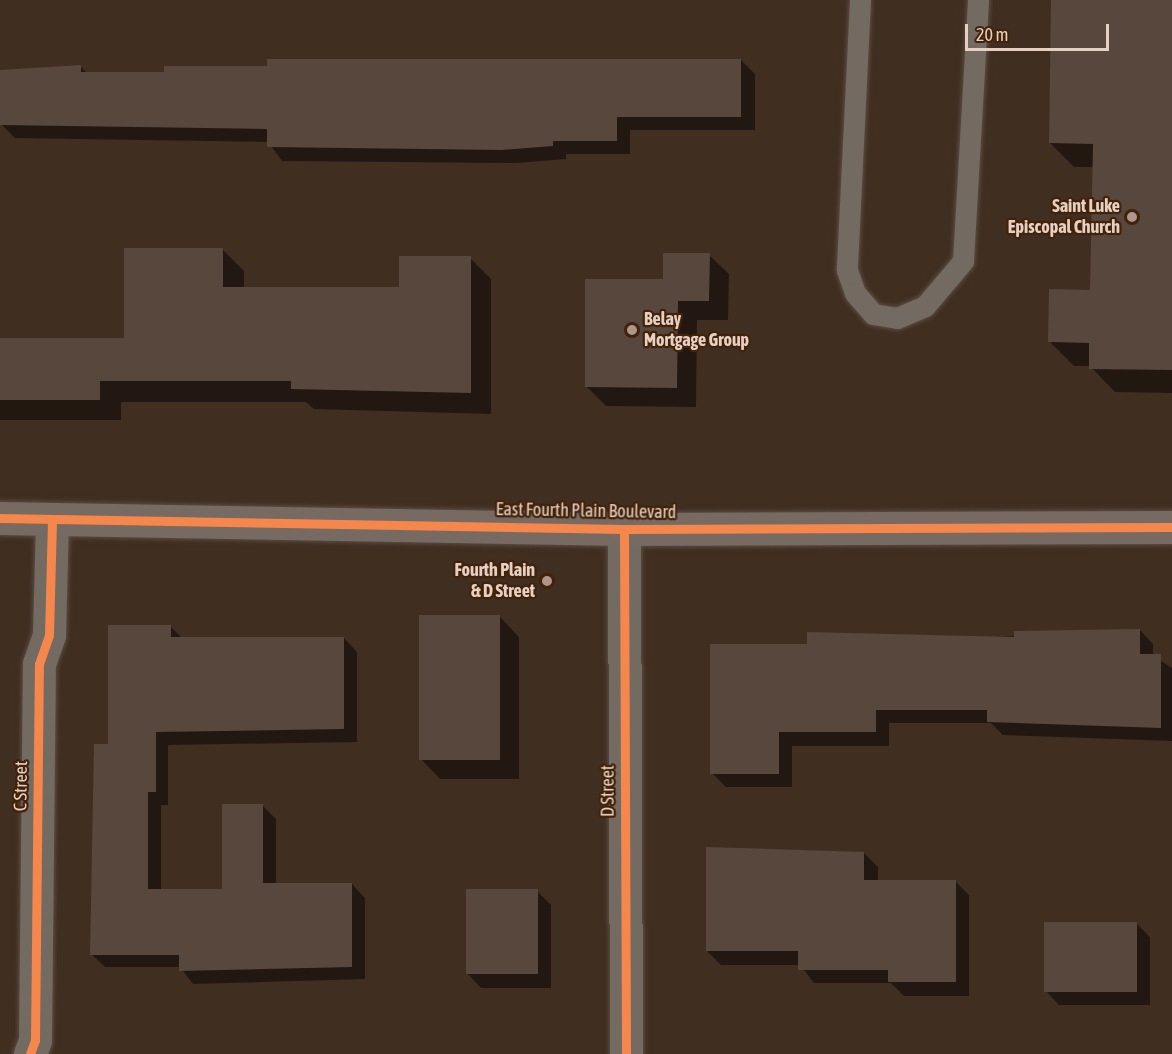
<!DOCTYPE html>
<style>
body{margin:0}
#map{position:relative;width:1172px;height:1054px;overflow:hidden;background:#402e21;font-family:"Asap Condensed",sans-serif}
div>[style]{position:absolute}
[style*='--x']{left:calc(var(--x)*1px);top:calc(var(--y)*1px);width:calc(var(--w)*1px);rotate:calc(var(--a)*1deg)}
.shadow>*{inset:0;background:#0007}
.building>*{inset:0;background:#57473d}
.roads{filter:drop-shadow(0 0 2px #5b4c41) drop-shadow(0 0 2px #5b4c41)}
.lane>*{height:21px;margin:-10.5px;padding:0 10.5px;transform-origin:10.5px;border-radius:10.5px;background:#736a62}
.street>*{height:33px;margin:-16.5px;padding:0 16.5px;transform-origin:16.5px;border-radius:16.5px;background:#736a62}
.secondary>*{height:33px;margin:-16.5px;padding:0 16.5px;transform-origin:16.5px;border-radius:16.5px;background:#766a62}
.cycleway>*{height:9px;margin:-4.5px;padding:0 4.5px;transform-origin:4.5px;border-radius:4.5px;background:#f5874c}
.dots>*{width:16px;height:16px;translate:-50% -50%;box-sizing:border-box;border:3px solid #422209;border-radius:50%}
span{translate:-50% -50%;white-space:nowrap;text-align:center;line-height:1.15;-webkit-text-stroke:4.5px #422209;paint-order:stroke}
.poi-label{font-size:18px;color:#e6d0c3;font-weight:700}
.right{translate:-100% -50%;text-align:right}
.left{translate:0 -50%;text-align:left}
.street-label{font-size:18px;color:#e6d0c3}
.scale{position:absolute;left:965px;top:24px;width:144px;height:27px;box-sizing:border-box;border:3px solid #e6d0c3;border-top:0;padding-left:8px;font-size:18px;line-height:21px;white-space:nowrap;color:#e6d0c3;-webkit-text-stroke:4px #422209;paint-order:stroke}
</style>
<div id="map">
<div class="shadow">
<i style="clip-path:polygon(1053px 0,1172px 0,1172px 393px,1115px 392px,1090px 366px,1074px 366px,1050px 342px,1092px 291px,1094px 167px,1074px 167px,1050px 143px)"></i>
<i style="clip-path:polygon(741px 60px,755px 74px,755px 130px,630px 130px,630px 154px,566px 154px,566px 159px,517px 163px,282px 161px,268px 142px,15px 138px,1px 124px,80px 66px,87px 73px,165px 73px)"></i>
<i style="clip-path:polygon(223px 250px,244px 271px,244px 289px,400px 289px,470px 258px,491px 279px,491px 414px,314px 409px,306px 402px,121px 402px,121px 420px,0 420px,0 340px,126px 340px)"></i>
<i style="clip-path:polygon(709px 255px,729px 274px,728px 320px,697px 320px,696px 407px,606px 406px,586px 386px,664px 280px)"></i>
<i style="clip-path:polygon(500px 617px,519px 637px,519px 779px,440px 779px,421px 759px)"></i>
<i style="clip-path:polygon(170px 626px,182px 638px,344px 638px,357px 652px,357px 742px,168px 745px,168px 805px,161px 805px,161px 891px,223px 891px,263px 806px,276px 819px,276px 884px,352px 884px,365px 898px,365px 979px,193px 984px,180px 967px,105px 967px,91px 954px,110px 745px)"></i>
<i style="clip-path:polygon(1140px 630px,1153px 644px,1153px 656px,1172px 668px,1172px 741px,1003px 735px,991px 723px,889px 723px,889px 746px,792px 746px,792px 787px,726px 787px,712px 773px,809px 646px)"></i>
<i style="clip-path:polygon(864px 853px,878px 867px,878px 881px,955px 881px,969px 895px,969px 996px,904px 996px,891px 983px,814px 983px,800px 965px,721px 965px,707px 951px)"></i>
<i style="clip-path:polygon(537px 891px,551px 905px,551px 988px,481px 988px,468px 974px)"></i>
<i style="clip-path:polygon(1136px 923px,1150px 937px,1150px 1005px,1059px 1005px,1046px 991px)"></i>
</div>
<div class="building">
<i style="clip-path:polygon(1051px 0,1172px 0,1172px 370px,1089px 369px,1089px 343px,1048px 342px,1049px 289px,1090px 290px,1093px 144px,1049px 143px)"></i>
<i style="clip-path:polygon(267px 59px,741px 59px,741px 117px,617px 117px,617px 141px,553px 141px,553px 146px,502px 150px,267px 147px,267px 129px,0 125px,0 70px,81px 65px,81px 72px,164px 72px,164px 66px,267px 66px)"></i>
<i style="clip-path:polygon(124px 248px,223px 248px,223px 287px,399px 287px,399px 256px,471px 256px,471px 393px,291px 389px,291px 381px,100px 381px,100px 400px,0 400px,0 338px,124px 338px)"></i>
<i style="clip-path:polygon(663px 253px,710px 253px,709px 301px,678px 301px,677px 388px,585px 387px,585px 279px,663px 279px)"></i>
<i style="clip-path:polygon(419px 615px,500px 615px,500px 760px,419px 760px)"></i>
<i style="clip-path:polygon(108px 625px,171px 625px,171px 637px,344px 637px,344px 729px,156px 732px,156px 792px,148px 792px,148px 889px,222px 889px,222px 804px,263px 804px,263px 883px,352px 883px,352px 967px,179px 971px,179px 955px,90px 955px,94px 744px,108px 744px)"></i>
<i style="clip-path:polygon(1140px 629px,1140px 654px,1161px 654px,1161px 728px,987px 722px,987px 710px,876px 710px,876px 732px,779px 732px,779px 774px,710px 774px,710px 644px,807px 644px,807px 632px,1014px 637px,1014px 631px)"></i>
<i style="clip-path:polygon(706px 847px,864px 852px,864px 880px,956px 880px,956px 982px,888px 982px,888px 970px,798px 970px,798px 951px,706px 951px)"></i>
<i style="clip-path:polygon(466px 889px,538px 889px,538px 974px,466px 974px)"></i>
<i style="clip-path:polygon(1044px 922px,1137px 922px,1137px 992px,1044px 992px)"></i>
</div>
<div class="roads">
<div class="lane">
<i style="--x:860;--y:0;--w:270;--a:92.8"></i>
<i style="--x:847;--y:270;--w:24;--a:71"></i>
<i style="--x:855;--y:293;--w:28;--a:49"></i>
<i style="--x:873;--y:314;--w:24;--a:9"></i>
<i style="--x:897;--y:318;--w:30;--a:-23"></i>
<i style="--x:925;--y:306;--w:59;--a:-49.8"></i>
<i style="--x:963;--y:261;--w:261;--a:-86.7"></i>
</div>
<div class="street">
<i style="--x:624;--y:529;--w:525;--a:89.78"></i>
<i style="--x:30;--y:1054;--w:15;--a:-70"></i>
<i style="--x:35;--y:1040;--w:376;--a:-89.4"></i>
<i style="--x:39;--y:664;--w:31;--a:-71"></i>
<i style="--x:49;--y:635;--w:116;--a:-88.5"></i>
</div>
<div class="secondary">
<i style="--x:0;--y:518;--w:624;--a:1.01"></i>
<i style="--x:624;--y:529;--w:548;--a:-0.21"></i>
</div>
</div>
<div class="cycleway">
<i style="--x:0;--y:518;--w:624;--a:1.01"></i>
<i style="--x:624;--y:529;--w:548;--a:-0.21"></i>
<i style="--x:624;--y:529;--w:525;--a:89.78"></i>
<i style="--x:30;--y:1054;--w:15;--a:-70"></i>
<i style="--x:35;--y:1040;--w:376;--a:-89.4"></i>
<i style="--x:39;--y:664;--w:31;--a:-71"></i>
<i style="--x:49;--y:635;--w:116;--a:-88.5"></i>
</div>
<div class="dots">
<i style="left:1132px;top:217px;background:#ac978a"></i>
<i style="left:632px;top:330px;background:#ac978a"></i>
<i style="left:547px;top:581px;background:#ac978a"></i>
</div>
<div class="poi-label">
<span class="right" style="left:1120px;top:217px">Saint Luke<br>Episcopal Church</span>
<span class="left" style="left:644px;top:330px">Belay<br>Mortgage Group</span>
<span class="right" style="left:535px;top:581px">Fourth Plain<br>&amp; D Street</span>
</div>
<div class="street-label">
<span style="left:586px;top:511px;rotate:1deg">East Fourth Plain Boulevard</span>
<span style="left:21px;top:786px;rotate:-89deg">C Street</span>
<span style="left:608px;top:791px;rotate:-90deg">D Street</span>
</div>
<div class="scale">20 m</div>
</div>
